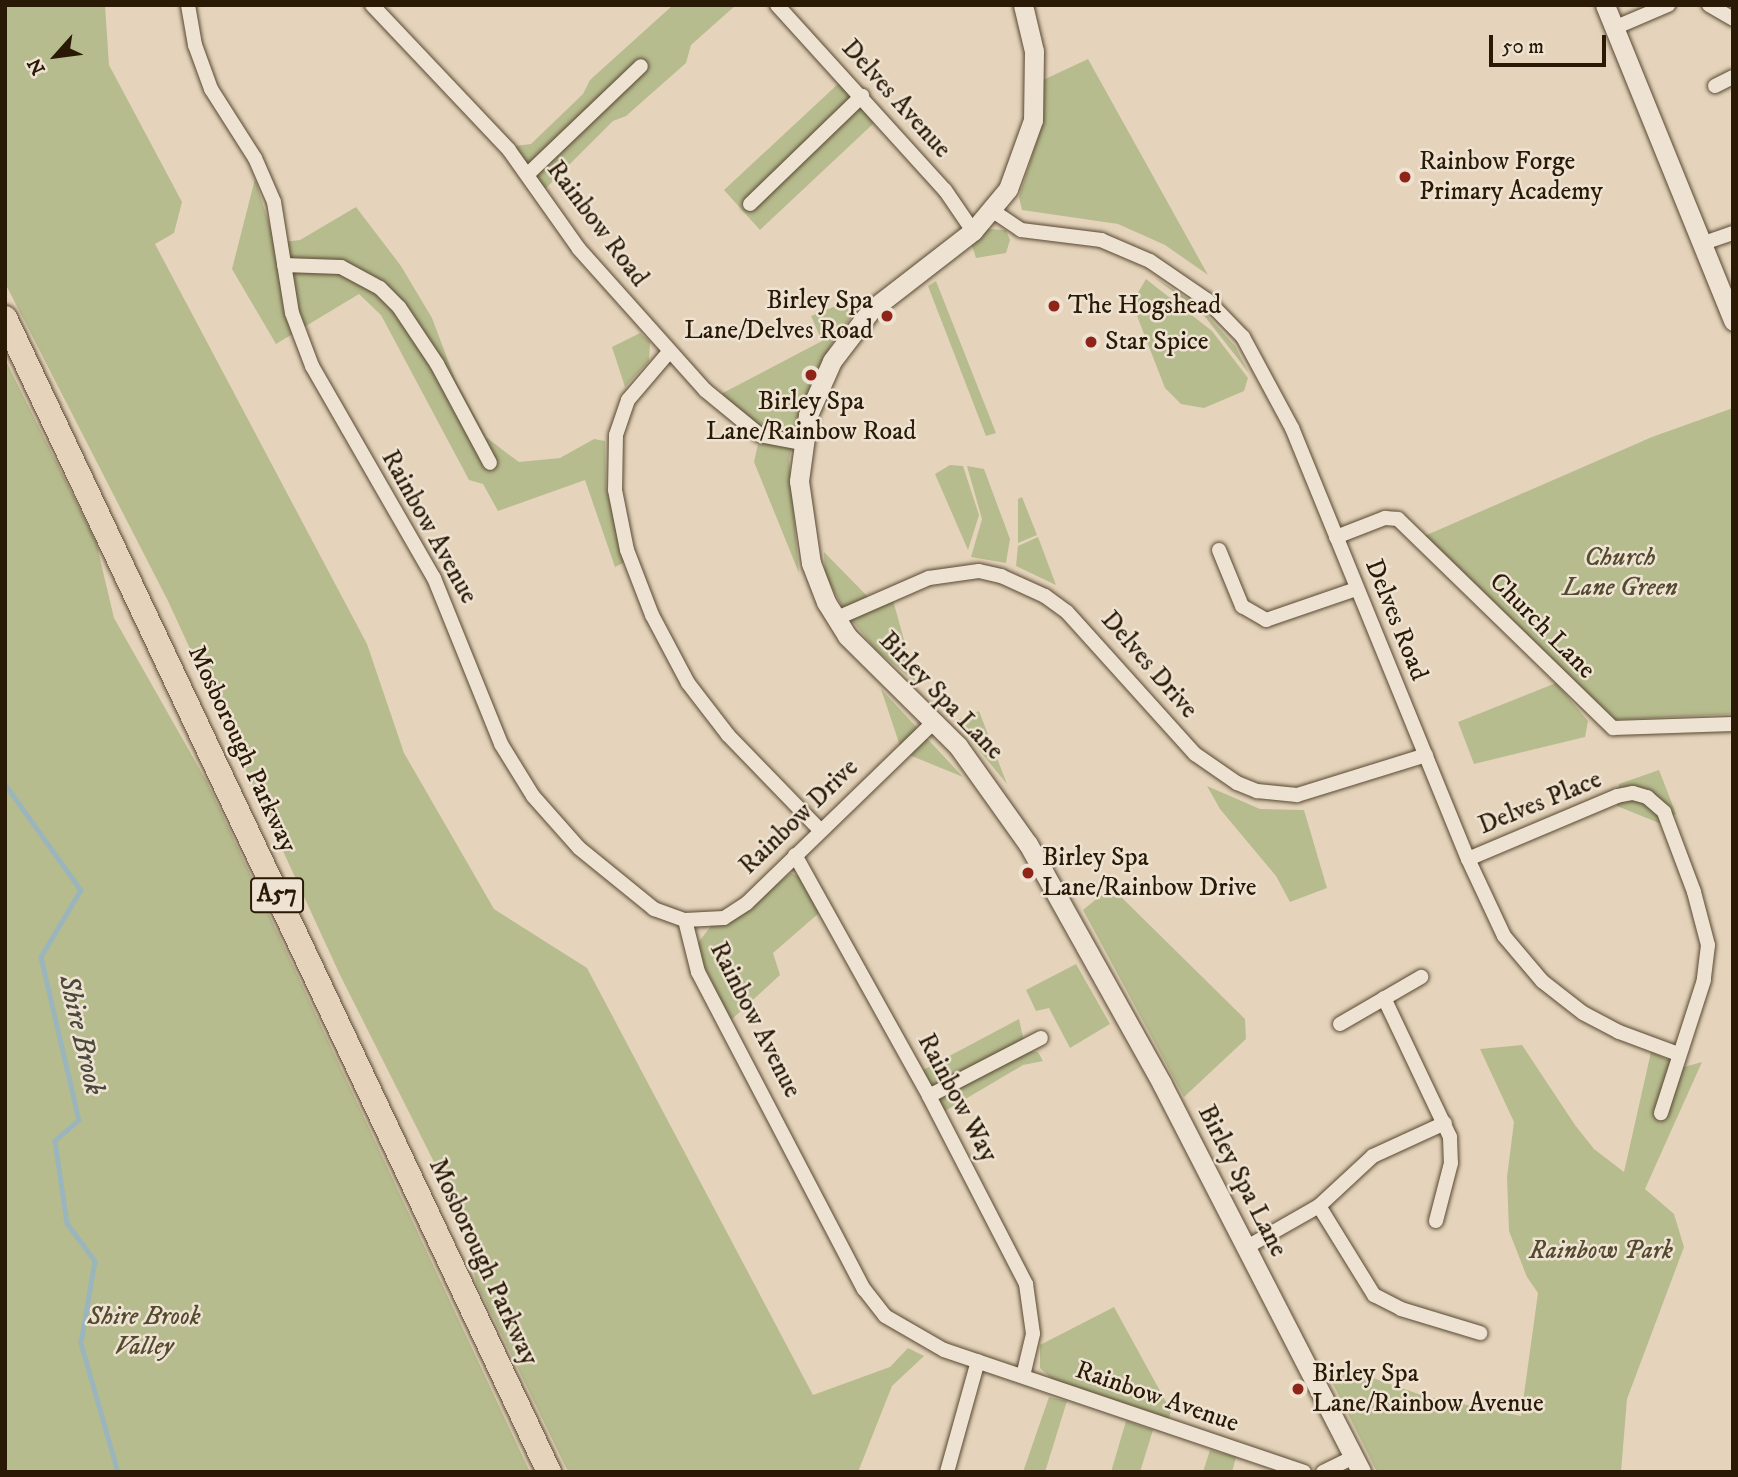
<!DOCTYPE html>
<style>
body{margin:0}
#map{position:relative;width:1738px;height:1477px;overflow:hidden;background:#e5d4bb;font-family:"IM FELL DW Pica",serif}
div>[style]{position:absolute}
[style*='--x']{left:calc(var(--x)*1px);top:calc(var(--y)*1px);width:calc(var(--w)*1px);rotate:calc(var(--a)*1deg)}
.green>*{inset:0;background:#b7bc8e}
.stream>*{height:4.5px;margin:-2.25px;padding:0 2.25px;transform-origin:2.25px;border-radius:2.25px;background:#9bb5bc}
.roads{filter:drop-shadow(0 0 2px #584832) drop-shadow(0 0 2px #584832)}
.minor>*{height:14px;margin:-7px;padding:0 7px;transform-origin:7px;border-radius:7px;background:#eee3d3}
.tertiary>*{height:19px;margin:-9.5px;padding:0 9.5px;transform-origin:9.5px;border-radius:9.5px;background:#eee3d3}
.trunk>*{height:24px;margin:-12px;padding:0 12px;transform-origin:12px;border-radius:12px;background:#e5d4bb}
.dots>*{width:19px;height:19px;translate:-50% -50%;box-sizing:border-box;border:4px solid #eee3d3;border-radius:50%}
span{translate:-50% -50%;white-space:nowrap;text-align:center;line-height:1.15;-webkit-text-stroke:5px #eee3d3;paint-order:stroke}
.shield-label span{padding:2px 5px;background:#eee3d3;border:2px solid;border-radius:5px;-webkit-text-stroke-width:0}
.shield-label{font-size:24px;color:#291905;font-weight:700}
.street-label{font-size:26px;color:#291905}
.poi-label{font-size:26px;color:#291905}
.left{translate:0 -50%;text-align:left}
.right{translate:-100% -50%;text-align:right}
.park-label{font-size:26px;color:#544a2e;font-style:italic}
.water-label{font-size:28px;color:#4b483c;font-style:italic}
.frame{position:absolute;inset:0;border:7px solid #291905;pointer-events:none}
.north{position:absolute;left:21px;top:21px;width:70px;height:70px;-webkit-text-stroke:5px #eee3d3;paint-order:stroke;rotate:242deg;font-size:19px;font-weight:700;line-height:28px;text-align:center;color:#291905}
.north::after{content:'';display:block;margin:auto;width:24px;height:32px;background:#291905;clip-path:polygon(50% 0,100% 100%,50% 72%,0 100%)}
.scale{position:absolute;left:1489px;top:35px;width:117px;height:32px;box-sizing:border-box;border:4px solid #291905;border-top:0;padding-left:9px;font-size:21px;line-height:24px;white-space:nowrap;color:#291905;-webkit-text-stroke:5px #eee3d3;paint-order:stroke}
</style>
<div id="map">
<div class="green">
<i style="clip-path:polygon(5px 5px,105px 5px,109px 65px,182px 202px,174px 233px,155px 244px,367px 644px,404px 753px,494px 909px,587px 968px,813px 1395px,890px 1367px,908px 1348px,924px 1356px,892px 1386px,858px 1472px,568px 1472px,476px 1282px,465px 1234px,433px 1160px,340px 975px,168px 601px,5px 283px)"></i>
<i style="clip-path:polygon(673px 5px,736px 5px,691px 45px,686px 63px,626px 116px,613px 121px,545px 189px,515px 146px,531px 144px,583px 94px,590px 80px)"></i>
<i style="clip-path:polygon(1088px 59px,1208px 275px,1165px 245px,1118px 224px,1022px 210px,1019px 197px,1043px 122px,1043px 80px)"></i>
<i style="clip-path:polygon(839px 83px,874px 123px,760px 230px,724px 190px)"></i>
<i style="clip-path:polygon(255px 179px,275px 243px,300px 240px,356px 207px,401px 266px,432px 318px,455px 379px,486px 437px,508px 454px,519px 462px,560px 458px,594px 439px,605px 441px,606px 487px,625px 562px,615px 567px,585px 480px,498px 511px,483px 484px,469px 480px,381px 315px,359px 294px,276px 344px,232px 269px)"></i>
<i style="clip-path:polygon(987px 229px,1006px 230px,1010px 240px,1006px 253px,976px 258px,971px 243px)"></i>
<i style="clip-path:polygon(1155px 278px,1198px 305px,1235px 346px,1249px 373px,1202px 313px)"></i>
<i style="clip-path:polygon(1146px 279px,1212px 331px,1248px 378px,1244px 391px,1204px 408px,1181px 404px,1165px 388px,1132px 303px)"></i>
<i style="clip-path:polygon(936px 281px,996px 433px,986px 436px,928px 286px)"></i>
<i style="clip-path:polygon(868px 293px,830px 347px,796px 421px,789px 460px,799px 573px,754px 462px,760px 435px,719px 395px,822px 341px,811px 316px)"></i>
<i style="clip-path:polygon(640px 333px,650px 342px,649px 361px,625px 387px,612px 347px)"></i>
<i style="clip-path:polygon(5px 359px,96px 542px,114px 618px,207px 782px,530px 1472px,5px 1472px)"></i>
<i style="clip-path:polygon(1733px 408px,1733px 714px,1610px 720px,1422px 537px,1652px 437px)"></i>
<i style="clip-path:polygon(950px 465px,963px 466px,979px 515px,968px 550px,935px 474px)"></i>
<i style="clip-path:polygon(967px 466px,984px 469px,1010px 539px,1006px 563px,971px 557px,982px 519px)"></i>
<i style="clip-path:polygon(1022px 497px,1037px 535px,1018px 543px,1018px 499px)"></i>
<i style="clip-path:polygon(1038px 537px,1056px 585px,1016px 566px,1018px 546px)"></i>
<i style="clip-path:polygon(824px 552px,872px 601px,891px 593px,916px 683px,875px 649px,846px 613px,825px 575px)"></i>
<i style="clip-path:polygon(1556px 683px,1588px 721px,1585px 737px,1474px 764px,1458px 722px)"></i>
<i style="clip-path:polygon(881px 689px,963px 777px,902px 752px)"></i>
<i style="clip-path:polygon(979px 711px,1007px 784px,955px 721px)"></i>
<i style="clip-path:polygon(1659px 770px,1676px 814px,1659px 823px,1617px 806px,1619px 784px)"></i>
<i style="clip-path:polygon(1207px 786px,1260px 809px,1304px 810px,1327px 888px,1290px 902px,1276px 876px,1220px 809px)"></i>
<i style="clip-path:polygon(791px 873px,800px 877px,819px 913px,773px 953px,780px 975px,731px 1020px,701px 960px,698px 943px,711px 926px,732px 921px)"></i>
<i style="clip-path:polygon(1111px 887px,1245px 1019px,1246px 1039px,1184px 1097px,1083px 910px)"></i>
<i style="clip-path:polygon(1076px 964px,1110px 1024px,1070px 1048px,1049px 1008px,1036px 1011px,1026px 990px)"></i>
<i style="clip-path:polygon(1019px 1019px,1026px 1051px,1038px 1052px,1043px 1061px,1023px 1065px,945px 1111px,921px 1071px)"></i>
<i style="clip-path:polygon(1522px 1045px,1575px 1125px,1594px 1149px,1624px 1172px,1651px 1052px,1684px 1067px,1702px 1062px,1645px 1189px,1674px 1214px,1684px 1247px,1627px 1399px,1621px 1472px,1377px 1472px,1326px 1370px,1339px 1366px,1424px 1396px,1521px 1416px,1538px 1293px,1527px 1277px,1509px 1231px,1507px 1177px,1514px 1122px,1480px 1049px)"></i>
<i style="clip-path:polygon(1114px 1307px,1171px 1411px,1168px 1421px,1053px 1380px,1040px 1368px,1040px 1345px)"></i>
<i style="clip-path:polygon(1049px 1397px,1067px 1401px,1045px 1472px,1023px 1472px)"></i>
<i style="clip-path:polygon(1126px 1421px,1153px 1430px,1140px 1472px,1111px 1472px)"></i>
<i style="clip-path:polygon(1210px 1450px,1236px 1457px,1232px 1472px,1203px 1472px)"></i>
</div>
<div class="stream">
<i style="--x:5;--y:784;--w:130;--a:54.4"></i>
<i style="--x:81;--y:890;--w:78;--a:120.8"></i>
<i style="--x:41;--y:957;--w:167;--a:76.9"></i>
<i style="--x:79;--y:1120;--w:32;--a:139"></i>
<i style="--x:55;--y:1141;--w:83;--a:81.7"></i>
<i style="--x:67;--y:1223;--w:47;--a:53.6"></i>
<i style="--x:95;--y:1261;--w:83;--a:99.7"></i>
<i style="--x:81;--y:1343;--w:134;--a:74"></i>
</div>
<div class="roads">
<div class="minor">
<i style="--x:188;--y:5;--w:41;--a:80.1"></i>
<i style="--x:195;--y:45;--w:47;--a:70"></i>
<i style="--x:211;--y:89;--w:82;--a:57.5"></i>
<i style="--x:255;--y:158;--w:48;--a:66.6"></i>
<i style="--x:274;--y:202;--w:112;--a:80.8"></i>
<i style="--x:292;--y:313;--w:57;--a:69.3"></i>
<i style="--x:312;--y:366;--w:245;--a:60.1"></i>
<i style="--x:434;--y:578;--w:179;--a:68"></i>
<i style="--x:501;--y:744;--w:61;--a:58.4"></i>
<i style="--x:533;--y:796;--w:69;--a:48.5"></i>
<i style="--x:579;--y:848;--w:97;--a:39.1"></i>
<i style="--x:654;--y:909;--w:33;--a:20"></i>
<i style="--x:685;--y:920;--w:39;--a:-3"></i>
<i style="--x:724;--y:918;--w:27;--a:-33"></i>
<i style="--x:747;--y:903;--w:262;--a:-44.1"></i>
<i style="--x:372;--y:5;--w:199;--a:46.6"></i>
<i style="--x:509;--y:150;--w:121;--a:54.7"></i>
<i style="--x:579;--y:249;--w:189;--a:48.2"></i>
<i style="--x:705;--y:390;--w:71;--a:39.3"></i>
<i style="--x:760;--y:435;--w:43;--a:10.8"></i>
<i style="--x:777;--y:5;--w:250;--a:47.8"></i>
<i style="--x:945;--y:190;--w:50;--a:55.7"></i>
<i style="--x:1709;--y:5;--w:28;--a:30"></i>
<i style="--x:1614;--y:28;--w:59;--a:-23.1"></i>
<i style="--x:1715;--y:86;--w:20;--a:-27"></i>
<i style="--x:528;--y:174;--w:156;--a:-43.7"></i>
<i style="--x:750;--y:204;--w:156;--a:-44"></i>
<i style="--x:993;--y:211;--w:34;--a:34"></i>
<i style="--x:1021;--y:230;--w:81;--a:7.1"></i>
<i style="--x:1101;--y:240;--w:53;--a:23.2"></i>
<i style="--x:1150;--y:261;--w:69;--a:34.4"></i>
<i style="--x:1207;--y:300;--w:52;--a:45.8"></i>
<i style="--x:1243;--y:337;--w:103;--a:61.7"></i>
<i style="--x:1292;--y:428;--w:466;--a:67.8"></i>
<i style="--x:1468;--y:859;--w:85;--a:64.9"></i>
<i style="--x:1504;--y:936;--w:59;--a:49.8"></i>
<i style="--x:1542;--y:981;--w:52;--a:38"></i>
<i style="--x:1583;--y:1013;--w:41;--a:27.8"></i>
<i style="--x:1619;--y:1032;--w:63;--a:20.4"></i>
<i style="--x:1701;--y:244;--w:34;--a:-19"></i>
<i style="--x:284;--y:265;--w:57;--a:2"></i>
<i style="--x:341;--y:267;--w:44;--a:28.3"></i>
<i style="--x:380;--y:288;--w:27;--a:45"></i>
<i style="--x:399;--y:307;--w:69;--a:56.3"></i>
<i style="--x:437;--y:364;--w:112;--a:61.8"></i>
<i style="--x:669;--y:352;--w:63;--a:130.5"></i>
<i style="--x:628;--y:400;--w:37;--a:109"></i>
<i style="--x:616;--y:435;--w:55;--a:91"></i>
<i style="--x:615;--y:490;--w:61;--a:78.7"></i>
<i style="--x:627;--y:550;--w:70;--a:69"></i>
<i style="--x:652;--y:615;--w:77;--a:62.1"></i>
<i style="--x:688;--y:683;--w:66;--a:52.4"></i>
<i style="--x:728;--y:735;--w:132;--a:45.9"></i>
<i style="--x:1336;--y:537;--w:53;--a:-21.2"></i>
<i style="--x:1385;--y:518;--w:13;--a:4"></i>
<i style="--x:1398;--y:519;--w:300;--a:44.2"></i>
<i style="--x:1613;--y:728;--w:120;--a:-1.9"></i>
<i style="--x:1219;--y:550;--w:61;--a:67.7"></i>
<i style="--x:1242;--y:606;--w:28;--a:30"></i>
<i style="--x:1266;--y:620;--w:95;--a:-19"></i>
<i style="--x:835;--y:619;--w:103;--a:-23.6"></i>
<i style="--x:929;--y:578;--w:50;--a:-8"></i>
<i style="--x:979;--y:571;--w:23;--a:13"></i>
<i style="--x:1001;--y:576;--w:48;--a:24.4"></i>
<i style="--x:1045;--y:596;--w:27;--a:36"></i>
<i style="--x:1067;--y:612;--w:191;--a:48"></i>
<i style="--x:1195;--y:754;--w:51;--a:34.6"></i>
<i style="--x:1237;--y:783;--w:22;--a:22"></i>
<i style="--x:1257;--y:791;--w:40;--a:5.7"></i>
<i style="--x:1297;--y:795;--w:135;--a:-17.2"></i>
<i style="--x:795;--y:855;--w:276;--a:60.9"></i>
<i style="--x:929;--y:1096;--w:212;--a:62.7"></i>
<i style="--x:1026;--y:1284;--w:50;--a:82"></i>
<i style="--x:1033;--y:1334;--w:43;--a:103.4"></i>
<i style="--x:1468;--y:859;--w:162;--a:-22.9"></i>
<i style="--x:1617;--y:796;--w:16;--a:-11"></i>
<i style="--x:1633;--y:793;--w:15;--a:16"></i>
<i style="--x:1647;--y:797;--w:23;--a:41"></i>
<i style="--x:1664;--y:812;--w:85;--a:69.4"></i>
<i style="--x:1694;--y:892;--w:55;--a:75.2"></i>
<i style="--x:1708;--y:945;--w:35;--a:97"></i>
<i style="--x:1704;--y:980;--w:140;--a:107.9"></i>
<i style="--x:685;--y:920;--w:54;--a:76"></i>
<i style="--x:698;--y:972;--w:358;--a:62.4"></i>
<i style="--x:864;--y:1289;--w:34;--a:52"></i>
<i style="--x:885;--y:1316;--w:68;--a:30"></i>
<i style="--x:944;--y:1350;--w:380;--a:18.7"></i>
<i style="--x:1384;--y:998;--w:154;--a:64.6"></i>
<i style="--x:1450;--y:1137;--w:26;--a:88"></i>
<i style="--x:1451;--y:1163;--w:60;--a:104.5"></i>
<i style="--x:1340;--y:1024;--w:94;--a:-30.1"></i>
<i style="--x:929;--y:1096;--w:126;--a:-27.4"></i>
<i style="--x:1319;--y:1206;--w:105;--a:58.3"></i>
<i style="--x:1374;--y:1295;--w:30;--a:27"></i>
<i style="--x:1401;--y:1309;--w:83;--a:16.9"></i>
<i style="--x:1247;--y:1247;--w:83;--a:-29.7"></i>
<i style="--x:1319;--y:1206;--w:74;--a:-42.8"></i>
<i style="--x:1373;--y:1156;--w:79;--a:-24.6"></i>
<i style="--x:947;--y:1472;--w:115;--a:-74.4"></i>
<i style="--x:1323;--y:1472;--w:34;--a:-26"></i>
</div>
<div class="tertiary">
<i style="--x:1023;--y:5;--w:47;--a:76.6"></i>
<i style="--x:1034;--y:51;--w:69;--a:90.8"></i>
<i style="--x:1033;--y:120;--w:73;--a:109.9"></i>
<i style="--x:1008;--y:189;--w:55;--a:129.8"></i>
<i style="--x:973;--y:231;--w:129;--a:142.2"></i>
<i style="--x:871;--y:310;--w:64;--a:127.4"></i>
<i style="--x:832;--y:361;--w:59;--a:114"></i>
<i style="--x:808;--y:415;--w:67;--a:97.8"></i>
<i style="--x:799;--y:481;--w:83;--a:81.7"></i>
<i style="--x:811;--y:563;--w:42;--a:69"></i>
<i style="--x:826;--y:602;--w:40;--a:58"></i>
<i style="--x:847;--y:636;--w:156;--a:44.7"></i>
<i style="--x:958;--y:746;--w:120;--a:54.5"></i>
<i style="--x:1028;--y:844;--w:275;--a:60.8"></i>
<i style="--x:1162;--y:1084;--w:436;--a:62.8"></i>
<i style="--x:1605;--y:5;--w:341;--a:67.9"></i>
</div>
<div class="trunk">
<i style="--x:5;--y:318;--w:1276;--a:64.76"></i>
</div>
</div>
<div class="dots">
<i style="left:1405px;top:177px;background:#8f2418"></i>
<i style="left:1054px;top:306px;background:#8f2418"></i>
<i style="left:887px;top:316px;background:#8f2418"></i>
<i style="left:1091px;top:342px;background:#8f2418"></i>
<i style="left:811px;top:375px;background:#8f2418"></i>
<i style="left:1028px;top:873px;background:#8f2418"></i>
<i style="left:1298px;top:1389px;background:#8f2418"></i>
</div>
<div class="shield-label">
<span style="left:277px;top:895px">A57</span>
</div>
<div class="street-label">
<span style="left:896px;top:99px;rotate:48deg">Delves Avenue</span>
<span style="left:597px;top:224px;rotate:53deg">Rainbow Road</span>
<span style="left:429px;top:527px;rotate:61deg">Rainbow Avenue</span>
<span style="left:1396px;top:620px;rotate:68deg">Delves Road</span>
<span style="left:1542px;top:626px;rotate:45deg">Church Lane</span>
<span style="left:1149px;top:665px;rotate:49deg">Delves Drive</span>
<span style="left:941px;top:696px;rotate:46deg">Birley Spa Lane</span>
<span style="left:242px;top:749px;rotate:65deg">Mosborough Parkway</span>
<span style="left:1540px;top:803px;rotate:-22deg">Delves Place</span>
<span style="left:799px;top:817px;rotate:-44deg">Rainbow Drive</span>
<span style="left:755px;top:1020px;rotate:63deg">Rainbow Avenue</span>
<span style="left:957px;top:1098px;rotate:62deg">Rainbow Way</span>
<span style="left:1242px;top:1181px;rotate:63deg">Birley Spa Lane</span>
<span style="left:483px;top:1262px;rotate:65deg">Mosborough Parkway</span>
<span style="left:1157px;top:1397px;rotate:19deg">Rainbow Avenue</span>
</div>
<div class="poi-label">
<span class="left" style="left:1419px;top:177px">Rainbow Forge<br>Primary Academy</span>
<span class="right" style="left:873px;top:316px">Birley Spa<br>Lane/Delves Road</span>
<span class="left" style="left:1068px;top:306px">The Hogshead</span>
<span class="left" style="left:1105px;top:342px">Star Spice</span>
<span style="left:811px;top:417px">Birley Spa<br>Lane/Rainbow Road</span>
<span class="left" style="left:1042px;top:873px">Birley Spa<br>Lane/Rainbow Drive</span>
<span class="left" style="left:1312px;top:1389px">Birley Spa<br>Lane/Rainbow Avenue</span>
</div>
<div class="park-label">
<span style="left:1620px;top:573px">Church<br>Lane Green</span>
<span style="left:1601px;top:1251px">Rainbow Park</span>
<span style="left:144px;top:1332px">Shire Brook<br>Valley</span>
</div>
<div class="water-label">
<span style="left:81px;top:1035px;rotate:77deg">Shire Brook</span>
</div>
<div class="frame"></div>
<div class="north">N</div>
<div class="scale">50 m</div>
</div>
